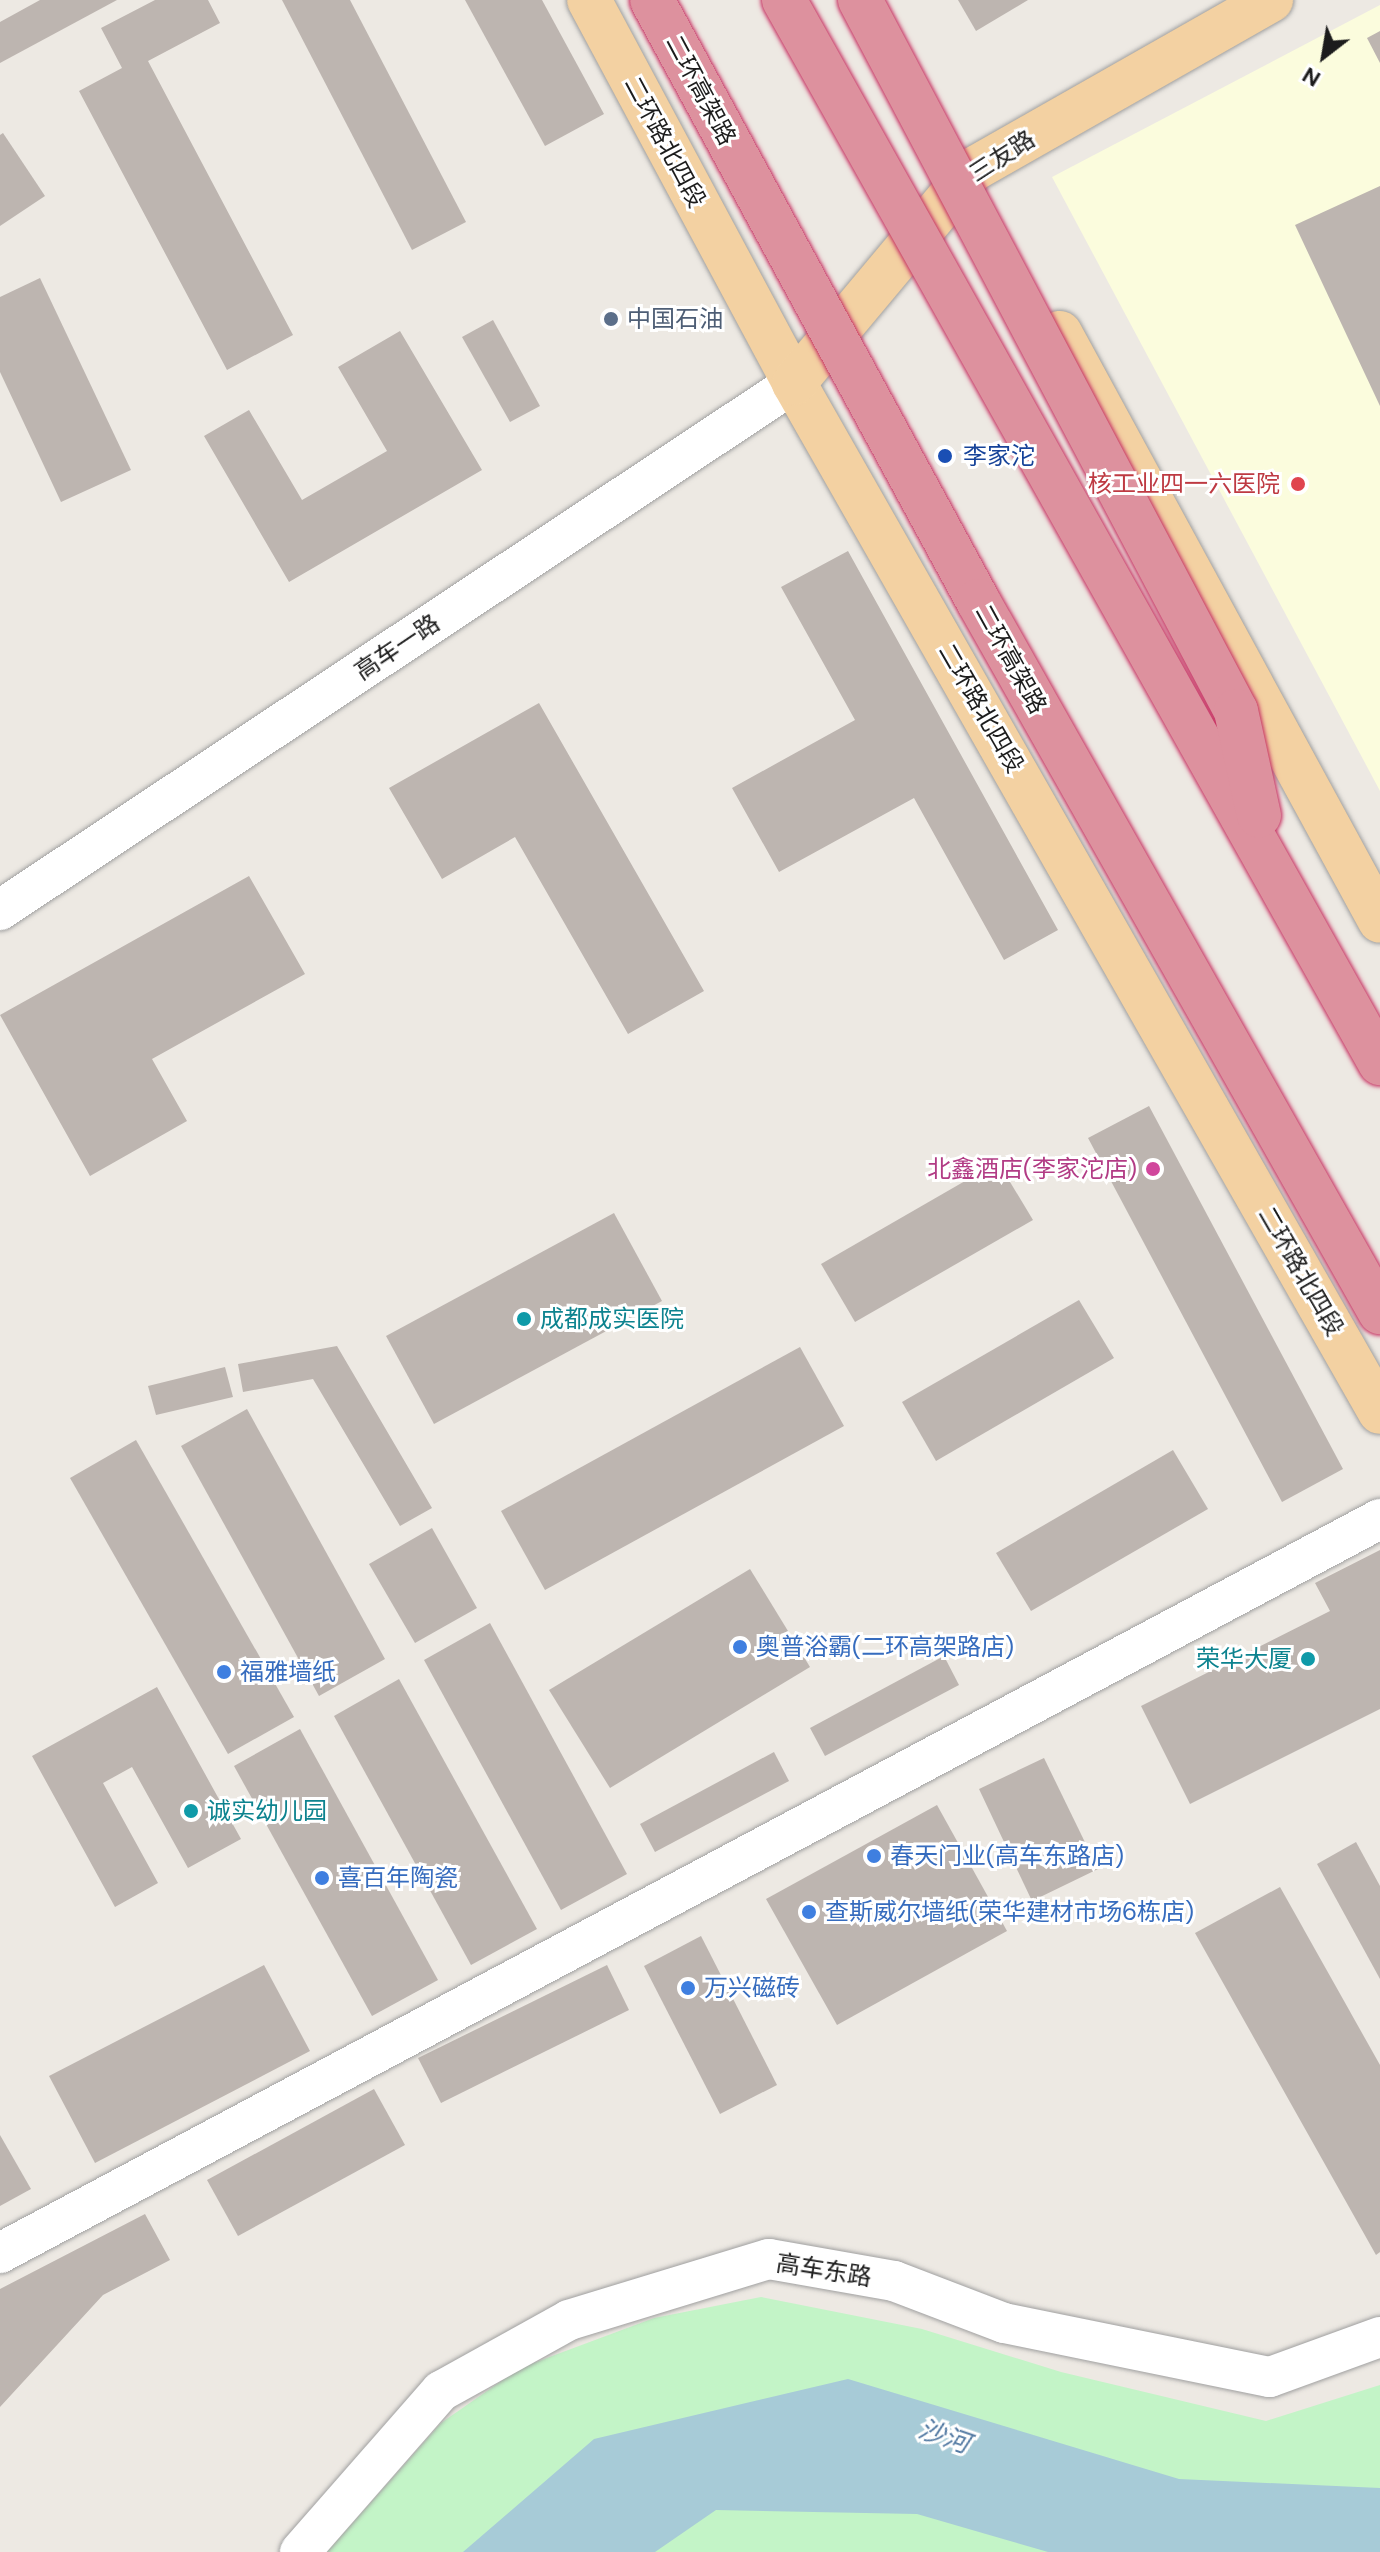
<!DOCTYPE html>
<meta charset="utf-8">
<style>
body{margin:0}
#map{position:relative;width:1380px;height:2552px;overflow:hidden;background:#ede9e3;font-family:"DM Sans","Noto Sans SC",sans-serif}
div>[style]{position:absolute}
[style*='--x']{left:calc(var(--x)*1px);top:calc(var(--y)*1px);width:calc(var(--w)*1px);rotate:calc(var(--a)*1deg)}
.education>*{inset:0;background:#fbfcdd}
.park>*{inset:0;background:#c3f4c7}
.water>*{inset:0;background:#a7cbd7}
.building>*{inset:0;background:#bdb5b0}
.roads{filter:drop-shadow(0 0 2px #a0a0a0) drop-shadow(0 0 2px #a0a0a0)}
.minor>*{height:40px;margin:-20px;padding:0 20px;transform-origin:20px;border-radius:20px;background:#fff}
.major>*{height:44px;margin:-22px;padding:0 22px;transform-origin:22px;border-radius:22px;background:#f3d1a2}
.bridges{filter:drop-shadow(0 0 2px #c73464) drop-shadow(0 0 2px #c73464)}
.highway-bridge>*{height:44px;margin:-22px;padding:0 22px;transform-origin:22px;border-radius:22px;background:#dd919e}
.dots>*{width:22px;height:22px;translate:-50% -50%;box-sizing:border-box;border:4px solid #fff;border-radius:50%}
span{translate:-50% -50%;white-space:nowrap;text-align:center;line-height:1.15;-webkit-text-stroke:6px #fff;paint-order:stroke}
.street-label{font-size:24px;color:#1c1c1c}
.service-label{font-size:24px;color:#4e5e75}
.left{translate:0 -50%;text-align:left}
.transit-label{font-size:24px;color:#164399}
.health-label{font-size:24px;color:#be3a42}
.right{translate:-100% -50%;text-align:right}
.hotel-label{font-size:24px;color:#b23c85}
.culture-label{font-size:24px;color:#0d838f}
.shop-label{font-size:24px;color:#366cbe}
.water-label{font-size:26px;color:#5279a2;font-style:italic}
.north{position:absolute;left:1284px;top:16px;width:80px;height:80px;-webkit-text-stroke:6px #fff;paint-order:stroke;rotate:211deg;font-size:22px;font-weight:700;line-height:32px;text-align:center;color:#1c1c1c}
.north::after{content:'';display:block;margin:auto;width:28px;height:36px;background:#1c1c1c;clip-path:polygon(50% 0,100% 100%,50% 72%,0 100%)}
</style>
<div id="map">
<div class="education">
<i style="clip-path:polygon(1380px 5px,1380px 791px,1052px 177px)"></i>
</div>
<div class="park">
<i style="clip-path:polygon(761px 2297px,922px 2329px,1061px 2372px,1266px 2421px,1380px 2385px,1380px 2552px,327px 2552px,441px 2423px,520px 2368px,654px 2318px)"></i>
</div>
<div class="water">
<i style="clip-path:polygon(848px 2379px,1179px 2479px,1380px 2488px,1380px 2552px,1048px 2552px,917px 2514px,716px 2510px,655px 2552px,463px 2552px,594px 2439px)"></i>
</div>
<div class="building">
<i style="clip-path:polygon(40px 0,117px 0,0 63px,0 22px)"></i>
<i style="clip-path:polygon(155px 0,208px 0,220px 23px,148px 61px,293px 335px,227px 370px,79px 91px,122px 68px,101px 28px)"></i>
<i style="clip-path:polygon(282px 0,350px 0,466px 222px,412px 250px)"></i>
<i style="clip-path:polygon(465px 0,542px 0,604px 114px,545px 146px)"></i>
<i style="clip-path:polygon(958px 0,1028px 0,976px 31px)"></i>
<i style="clip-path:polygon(1380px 31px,1380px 63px,1367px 38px)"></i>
<i style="clip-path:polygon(3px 133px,45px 196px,0 226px,0 135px)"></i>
<i style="clip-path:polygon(1380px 186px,1380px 406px,1295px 225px)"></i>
<i style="clip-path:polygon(40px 278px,131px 470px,61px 502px,0 372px,0 297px)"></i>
<i style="clip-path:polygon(493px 320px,540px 406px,510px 422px,462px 337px)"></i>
<i style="clip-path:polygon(400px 331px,482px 470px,289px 582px,204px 436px,249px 410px,302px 500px,387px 451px,338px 367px)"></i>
<i style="clip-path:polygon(848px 551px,1058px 930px,1004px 960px,914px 798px,779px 872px,732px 788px,855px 720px,781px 587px)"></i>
<i style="clip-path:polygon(539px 703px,704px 991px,628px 1034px,515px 837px,442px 879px,389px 788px)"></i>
<i style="clip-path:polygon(249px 876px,305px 974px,152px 1059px,187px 1121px,90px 1176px,0 1015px)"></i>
<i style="clip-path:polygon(1149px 1106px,1343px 1469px,1282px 1502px,1088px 1138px)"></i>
<i style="clip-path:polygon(998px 1162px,1033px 1220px,855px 1322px,821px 1264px)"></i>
<i style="clip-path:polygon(614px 1213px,662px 1301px,434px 1424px,386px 1336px)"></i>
<i style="clip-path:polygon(1079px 1300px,1114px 1358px,936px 1461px,902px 1402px)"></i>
<i style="clip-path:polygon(337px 1346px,432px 1508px,400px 1526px,313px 1379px,243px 1392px,238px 1364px)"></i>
<i style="clip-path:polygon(800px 1347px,844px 1426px,545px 1590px,501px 1511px)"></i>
<i style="clip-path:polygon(225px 1367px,233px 1397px,156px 1415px,148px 1386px)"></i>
<i style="clip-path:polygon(247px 1409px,385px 1659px,319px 1696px,181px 1446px)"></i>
<i style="clip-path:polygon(136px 1440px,294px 1717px,228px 1754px,70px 1478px)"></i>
<i style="clip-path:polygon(1173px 1450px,1208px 1509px,1031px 1611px,996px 1553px)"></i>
<i style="clip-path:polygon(432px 1528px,477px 1608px,415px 1643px,369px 1564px)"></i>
<i style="clip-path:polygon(1380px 1550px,1380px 1709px,1190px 1804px,1141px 1706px,1330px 1611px,1315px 1583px)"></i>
<i style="clip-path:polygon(750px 1569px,810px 1667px,610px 1788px,549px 1690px)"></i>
<i style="clip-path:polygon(490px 1623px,627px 1874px,561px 1910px,424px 1660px)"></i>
<i style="clip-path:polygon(944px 1656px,959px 1685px,825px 1756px,810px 1728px)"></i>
<i style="clip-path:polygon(399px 1679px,537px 1929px,471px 1965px,334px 1716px)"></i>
<i style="clip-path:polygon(157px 1687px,241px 1839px,188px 1868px,132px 1767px,103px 1783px,158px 1883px,115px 1907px,32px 1756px)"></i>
<i style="clip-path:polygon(300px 1729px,438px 1980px,372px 2016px,234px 1766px)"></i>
<i style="clip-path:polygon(774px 1752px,789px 1781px,655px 1852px,640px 1824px)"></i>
<i style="clip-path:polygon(1044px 1758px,1098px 1869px,1032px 1901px,979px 1789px)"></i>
<i style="clip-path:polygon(937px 1805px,1007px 1931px,837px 2025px,766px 1899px)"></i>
<i style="clip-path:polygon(1356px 1842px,1380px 1886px,1380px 1979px,1317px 1864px)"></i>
<i style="clip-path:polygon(1280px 1887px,1380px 2065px,1380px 2252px,1376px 2255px,1195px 1933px)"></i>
<i style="clip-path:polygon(701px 1936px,777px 2085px,720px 2114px,644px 1966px)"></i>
<i style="clip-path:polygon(264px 1965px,310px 2051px,95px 2163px,49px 2076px)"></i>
<i style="clip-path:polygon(607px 1965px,629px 2010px,441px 2103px,418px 2058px)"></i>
<i style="clip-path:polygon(374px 2089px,405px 2145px,238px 2236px,207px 2180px)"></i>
<i style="clip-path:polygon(0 2135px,31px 2189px,0 2206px)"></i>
<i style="clip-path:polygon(145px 2214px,170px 2260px,103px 2295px,0 2407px,0 2289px)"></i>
</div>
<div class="roads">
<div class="minor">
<i style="--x:0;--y:910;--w:953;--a:-33.57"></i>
<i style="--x:0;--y:2253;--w:1563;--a:-28.01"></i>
<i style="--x:300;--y:2552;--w:214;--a:-48.8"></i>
<i style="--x:441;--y:2391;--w:146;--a:-29"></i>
<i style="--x:569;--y:2320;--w:209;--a:-17"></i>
<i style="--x:769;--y:2259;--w:127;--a:10"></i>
<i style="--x:894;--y:2281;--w:118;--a:20.9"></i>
<i style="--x:1004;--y:2323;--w:271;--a:11.5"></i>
<i style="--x:1270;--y:2377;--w:117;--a:-20"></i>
</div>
<div class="major">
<i style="--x:589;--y:0;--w:434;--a:61.8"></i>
<i style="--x:794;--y:383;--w:1184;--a:60.34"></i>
<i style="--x:1060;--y:333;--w:669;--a:61.44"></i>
<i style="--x:794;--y:383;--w:278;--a:-50.1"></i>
<i style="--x:972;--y:170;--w:344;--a:-29.6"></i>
</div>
</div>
<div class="bridges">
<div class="highway-bridge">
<i style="--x:652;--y:0;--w:684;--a:61.52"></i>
<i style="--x:978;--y:601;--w:817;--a:60.52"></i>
<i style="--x:784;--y:0;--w:1219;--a:60.72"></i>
<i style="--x:860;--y:0;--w:804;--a:62.13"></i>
<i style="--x:1236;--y:711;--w:107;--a:77.6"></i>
</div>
</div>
<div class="dots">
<i style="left:611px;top:319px;background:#5c6f8a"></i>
<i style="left:945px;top:456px;background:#1a4fb4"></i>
<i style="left:1298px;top:484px;background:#e0444e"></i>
<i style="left:1153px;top:1169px;background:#d1479c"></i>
<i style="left:524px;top:1319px;background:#0f9aa8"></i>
<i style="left:740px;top:1647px;background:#3f7fe0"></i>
<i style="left:1308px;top:1659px;background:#0f9aa8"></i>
<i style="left:224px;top:1672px;background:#3f7fe0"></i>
<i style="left:191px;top:1811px;background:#0f9aa8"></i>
<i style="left:874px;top:1856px;background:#3f7fe0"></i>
<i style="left:322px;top:1878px;background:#3f7fe0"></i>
<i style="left:809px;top:1912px;background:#3f7fe0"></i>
<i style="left:688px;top:1988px;background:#3f7fe0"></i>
</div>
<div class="street-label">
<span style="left:701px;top:90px;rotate:62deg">二环高架路</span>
<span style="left:665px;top:142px;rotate:62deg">二环路北四段</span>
<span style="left:1002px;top:156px;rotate:-33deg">三友路</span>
<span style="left:397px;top:647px;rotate:-34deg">高车一路</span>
<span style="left:1011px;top:659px;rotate:61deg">二环高架路</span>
<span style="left:981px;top:708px;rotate:60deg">二环路北四段</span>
<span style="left:1301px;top:1271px;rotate:60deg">二环路北四段</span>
<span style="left:824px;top:2270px;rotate:9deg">高车东路</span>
</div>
<div class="service-label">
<span class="left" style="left:627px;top:319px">中国石油</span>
</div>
<div class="transit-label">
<span class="left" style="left:963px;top:456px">李家沱</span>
</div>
<div class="health-label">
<span class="right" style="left:1280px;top:484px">核工业四一六医院</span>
</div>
<div class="hotel-label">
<span class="right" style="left:1137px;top:1169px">北鑫酒店(李家沱店)</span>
</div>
<div class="culture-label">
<span class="left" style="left:540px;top:1319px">成都成实医院</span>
<span class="right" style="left:1292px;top:1659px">荣华大厦</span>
<span class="left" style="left:207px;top:1811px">诚实幼儿园</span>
</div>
<div class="shop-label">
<span class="left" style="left:756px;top:1647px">奥普浴霸(二环高架路店)</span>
<span class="left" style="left:240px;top:1672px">福雅墙纸</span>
<span class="left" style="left:890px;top:1856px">春天门业(高车东路店)</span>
<span class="left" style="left:338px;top:1878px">喜百年陶瓷</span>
<span class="left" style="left:825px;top:1912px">查斯威尔墙纸(荣华建材市场6栋店)</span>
<span class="left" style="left:704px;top:1988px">万兴磁砖</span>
</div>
<div class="water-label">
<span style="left:944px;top:2437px;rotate:19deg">沙河</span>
</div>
<div class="north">N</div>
</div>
